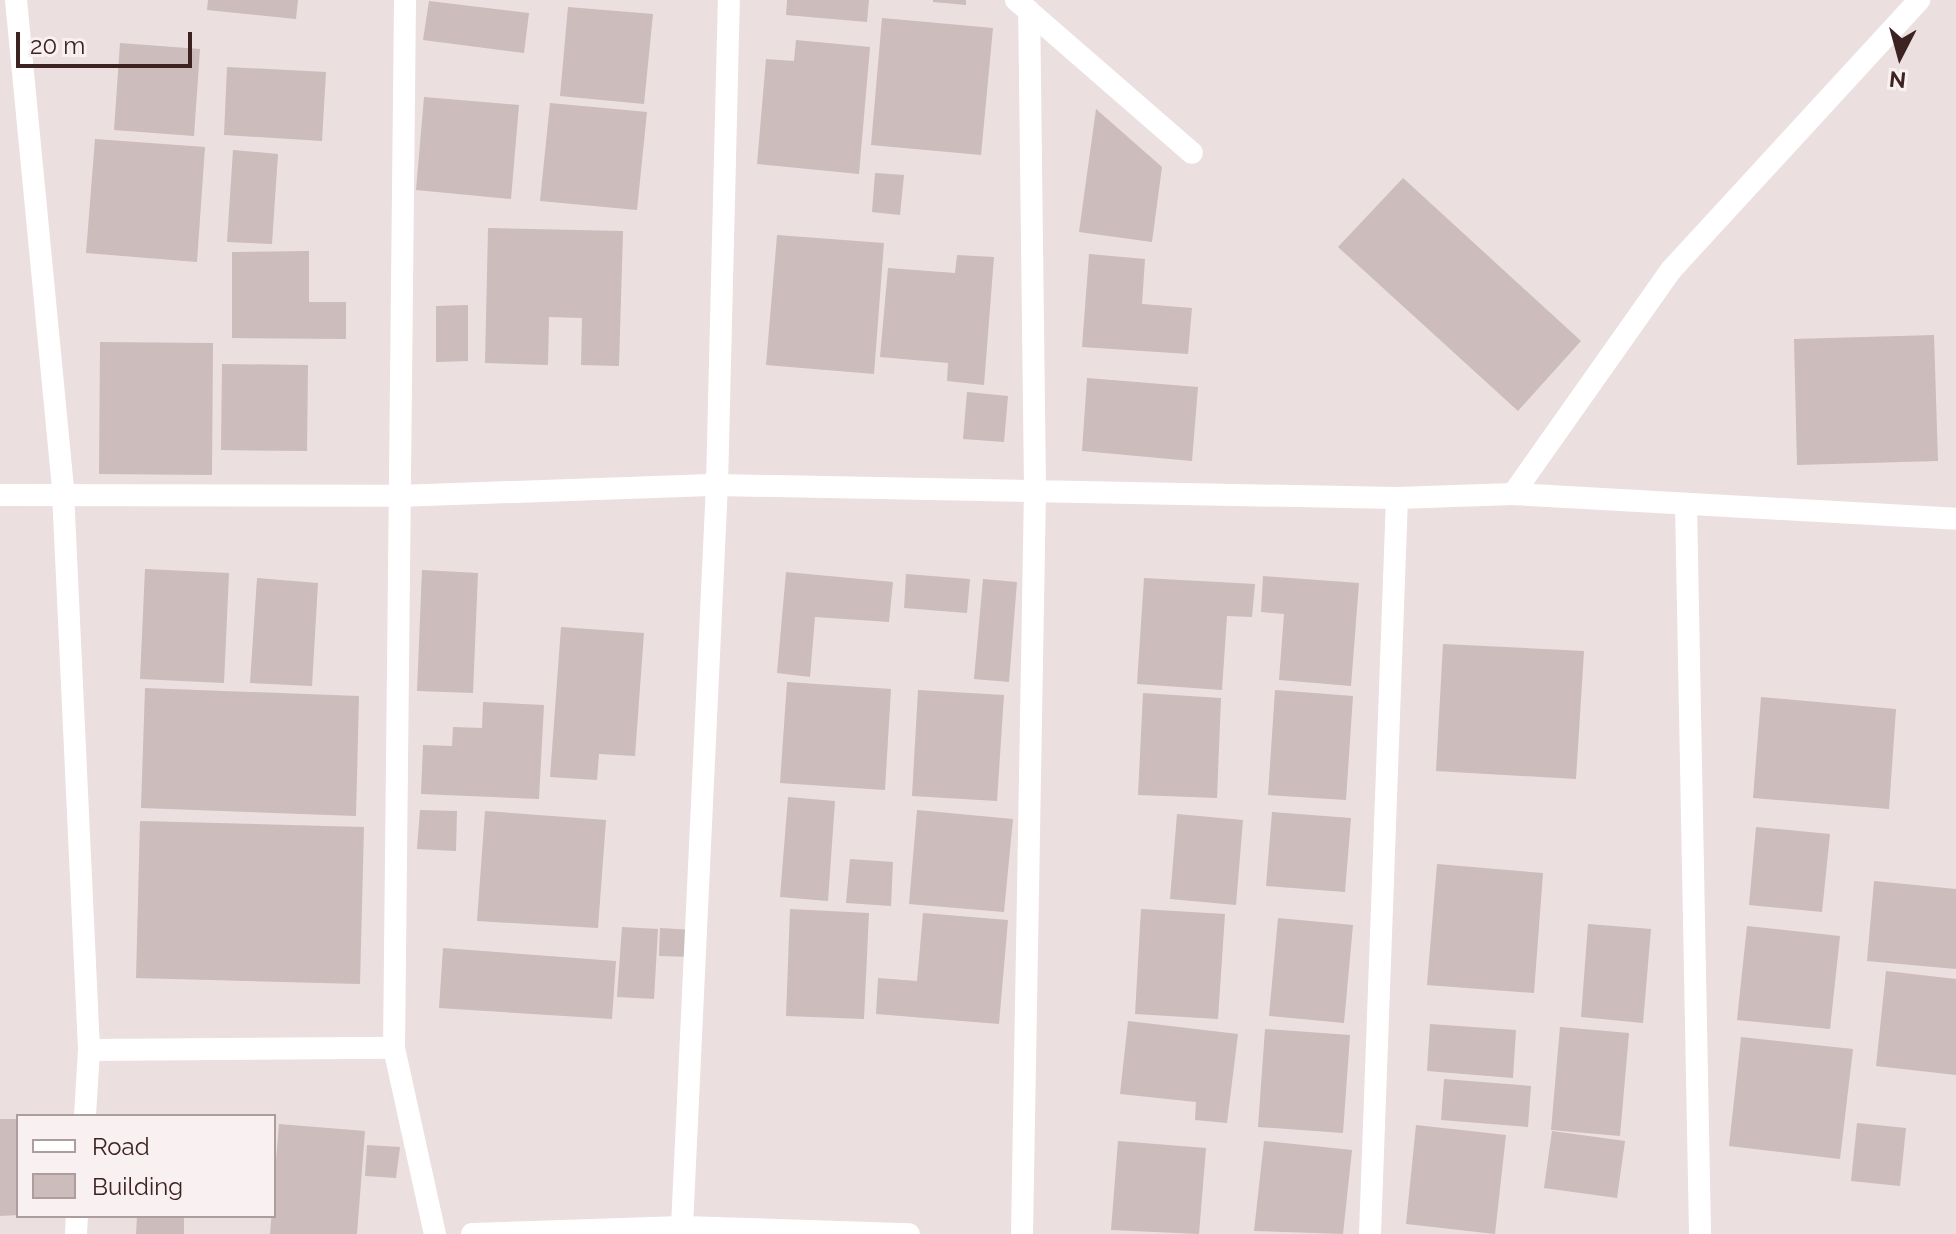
<!DOCTYPE html>
<style>
body{margin:0}
#map{position:relative;width:1956px;height:1234px;overflow:hidden;background:#ebdfe0;font-family:Raleway,sans-serif}
div>[style]{position:absolute}
[style*='--x']{left:calc(var(--x)*1px);top:calc(var(--y)*1px);width:calc(var(--w)*1px);rotate:calc(var(--a)*1deg)}
.building>*{inset:0;background:#ccbcbc}
.minor>*{height:22px;margin:-11px;padding:0 11px;transform-origin:11px;border-radius:11px;background:#fff}
span{translate:-50% -50%;white-space:nowrap;text-align:center;line-height:1.15;-webkit-text-stroke:6px #f8f0f1;paint-order:stroke}
.legend{position:absolute;left:16px;top:1114px;width:260px;height:104px;box-sizing:border-box;background:#f8f0f1;border:2px solid #ad9e9d;margin:0;padding:10px 14px;list-style:none;font-size:24px;color:#3c2220}
.legend li{display:flex;align-items:center;gap:16px;height:40px}
.legend b{width:40px;border:2px solid #ad9e9d}
.north{position:absolute;left:1860px;top:16px;width:80px;height:80px;-webkit-text-stroke:6px #f8f0f1;paint-order:stroke;rotate:186deg;font-size:22px;font-weight:700;line-height:32px;text-align:center;color:#3c2220}
.north::after{content:'';display:block;margin:auto;width:28px;height:36px;background:#3c2220;clip-path:polygon(50% 0,100% 100%,50% 72%,0 100%)}
.scale{position:absolute;left:16px;top:32px;width:176px;height:36px;box-sizing:border-box;border:4px solid #3c2220;border-top:0;padding-left:10px;font-size:24px;line-height:28px;white-space:nowrap;color:#3c2220;-webkit-text-stroke:6px #f8f0f1;paint-order:stroke}
</style>
<div id="map">
<div class="building">
<i style="clip-path:polygon(208px 0,298px 0,296px 19px,207px 10px)"></i>
<i style="clip-path:polygon(787px 0,869px 0,867px 22px,786px 15px)"></i>
<i style="clip-path:polygon(933px 0,966px 0,966px 5px,933px 2px)"></i>
<i style="clip-path:polygon(429px 1px,529px 13px,524px 53px,423px 40px)"></i>
<i style="clip-path:polygon(568px 7px,653px 14px,644px 104px,560px 96px)"></i>
<i style="clip-path:polygon(882px 18px,993px 28px,981px 155px,871px 145px)"></i>
<i style="clip-path:polygon(796px 40px,870px 47px,859px 174px,757px 164px,766px 59px,794px 61px)"></i>
<i style="clip-path:polygon(120px 43px,200px 49px,194px 136px,114px 130px)"></i>
<i style="clip-path:polygon(227px 67px,326px 72px,322px 141px,224px 135px)"></i>
<i style="clip-path:polygon(424px 97px,519px 105px,511px 199px,416px 190px)"></i>
<i style="clip-path:polygon(550px 103px,647px 112px,637px 210px,540px 201px)"></i>
<i style="clip-path:polygon(1096px 109px,1162px 167px,1152px 242px,1079px 232px)"></i>
<i style="clip-path:polygon(95px 139px,205px 147px,197px 262px,86px 253px)"></i>
<i style="clip-path:polygon(233px 150px,278px 154px,272px 244px,227px 242px)"></i>
<i style="clip-path:polygon(875px 173px,904px 175px,900px 215px,872px 212px)"></i>
<i style="clip-path:polygon(1403px 178px,1581px 341px,1518px 411px,1338px 247px)"></i>
<i style="clip-path:polygon(488px 228px,623px 231px,619px 366px,581px 365px,582px 318px,549px 317px,548px 365px,485px 363px)"></i>
<i style="clip-path:polygon(777px 235px,884px 243px,874px 374px,766px 365px)"></i>
<i style="clip-path:polygon(309px 251px,309px 302px,346px 302px,346px 339px,232px 338px,232px 252px)"></i>
<i style="clip-path:polygon(1089px 254px,1145px 259px,1142px 304px,1192px 308px,1188px 354px,1082px 347px)"></i>
<i style="clip-path:polygon(957px 255px,994px 257px,984px 385px,947px 381px,948px 363px,880px 357px,888px 268px,955px 273px)"></i>
<i style="clip-path:polygon(468px 305px,468px 361px,436px 362px,436px 306px)"></i>
<i style="clip-path:polygon(1934px 335px,1938px 461px,1797px 465px,1794px 339px)"></i>
<i style="clip-path:polygon(100px 342px,213px 343px,212px 475px,99px 474px)"></i>
<i style="clip-path:polygon(222px 364px,308px 365px,307px 451px,221px 450px)"></i>
<i style="clip-path:polygon(1087px 378px,1198px 387px,1192px 461px,1082px 451px)"></i>
<i style="clip-path:polygon(967px 392px,1008px 396px,1004px 442px,963px 439px)"></i>
<i style="clip-path:polygon(145px 569px,229px 573px,224px 683px,140px 679px)"></i>
<i style="clip-path:polygon(422px 570px,478px 573px,473px 693px,417px 691px)"></i>
<i style="clip-path:polygon(786px 572px,893px 582px,889px 622px,815px 617px,810px 677px,777px 673px)"></i>
<i style="clip-path:polygon(906px 574px,970px 579px,967px 613px,904px 608px)"></i>
<i style="clip-path:polygon(1263px 576px,1359px 583px,1351px 686px,1279px 680px,1284px 614px,1261px 612px)"></i>
<i style="clip-path:polygon(257px 578px,318px 583px,312px 686px,250px 683px)"></i>
<i style="clip-path:polygon(1144px 578px,1255px 584px,1252px 617px,1227px 616px,1222px 690px,1137px 684px)"></i>
<i style="clip-path:polygon(983px 579px,1017px 582px,1009px 682px,974px 679px)"></i>
<i style="clip-path:polygon(561px 627px,644px 633px,635px 756px,599px 754px,597px 780px,550px 777px)"></i>
<i style="clip-path:polygon(1443px 644px,1584px 651px,1576px 779px,1436px 771px)"></i>
<i style="clip-path:polygon(787px 682px,891px 689px,885px 790px,780px 783px)"></i>
<i style="clip-path:polygon(145px 688px,359px 696px,356px 816px,141px 808px)"></i>
<i style="clip-path:polygon(918px 690px,1004px 695px,997px 801px,912px 796px)"></i>
<i style="clip-path:polygon(1275px 690px,1353px 696px,1346px 800px,1268px 795px)"></i>
<i style="clip-path:polygon(1143px 693px,1221px 698px,1217px 798px,1138px 795px)"></i>
<i style="clip-path:polygon(1761px 697px,1896px 709px,1889px 809px,1753px 798px)"></i>
<i style="clip-path:polygon(483px 702px,544px 705px,539px 799px,421px 794px,423px 745px,452px 746px,453px 727px,482px 728px)"></i>
<i style="clip-path:polygon(788px 797px,835px 801px,828px 901px,780px 897px)"></i>
<i style="clip-path:polygon(420px 810px,457px 811px,456px 851px,417px 849px)"></i>
<i style="clip-path:polygon(917px 810px,1013px 819px,1004px 912px,909px 904px)"></i>
<i style="clip-path:polygon(485px 811px,606px 820px,598px 928px,477px 921px)"></i>
<i style="clip-path:polygon(1272px 812px,1351px 818px,1345px 892px,1266px 886px)"></i>
<i style="clip-path:polygon(1177px 814px,1243px 820px,1236px 905px,1170px 899px)"></i>
<i style="clip-path:polygon(140px 821px,364px 827px,360px 984px,136px 978px)"></i>
<i style="clip-path:polygon(1756px 827px,1830px 834px,1822px 912px,1749px 905px)"></i>
<i style="clip-path:polygon(850px 859px,893px 862px,891px 906px,846px 903px)"></i>
<i style="clip-path:polygon(1437px 864px,1543px 873px,1534px 993px,1427px 985px)"></i>
<i style="clip-path:polygon(1874px 881px,1956px 889px,1956px 969px,1867px 961px)"></i>
<i style="clip-path:polygon(790px 909px,869px 913px,864px 1019px,786px 1016px)"></i>
<i style="clip-path:polygon(1141px 909px,1225px 914px,1218px 1019px,1135px 1014px)"></i>
<i style="clip-path:polygon(923px 913px,1008px 920px,999px 1024px,876px 1014px,878px 978px,917px 981px)"></i>
<i style="clip-path:polygon(1278px 918px,1353px 925px,1344px 1023px,1269px 1016px)"></i>
<i style="clip-path:polygon(1588px 924px,1651px 929px,1643px 1023px,1581px 1017px)"></i>
<i style="clip-path:polygon(1747px 926px,1840px 936px,1830px 1029px,1737px 1020px)"></i>
<i style="clip-path:polygon(622px 927px,658px 929px,654px 999px,617px 997px)"></i>
<i style="clip-path:polygon(660px 928px,693px 930px,692px 957px,659px 956px)"></i>
<i style="clip-path:polygon(443px 948px,616px 961px,612px 1019px,439px 1008px)"></i>
<i style="clip-path:polygon(1886px 971px,1956px 979px,1956px 1075px,1876px 1066px)"></i>
<i style="clip-path:polygon(1128px 1021px,1238px 1034px,1227px 1123px,1195px 1120px,1196px 1102px,1120px 1094px)"></i>
<i style="clip-path:polygon(1430px 1024px,1516px 1030px,1513px 1078px,1427px 1071px)"></i>
<i style="clip-path:polygon(1560px 1027px,1629px 1033px,1620px 1136px,1551px 1130px)"></i>
<i style="clip-path:polygon(1265px 1029px,1350px 1035px,1343px 1133px,1258px 1127px)"></i>
<i style="clip-path:polygon(1741px 1037px,1853px 1049px,1840px 1159px,1729px 1146px)"></i>
<i style="clip-path:polygon(1444px 1079px,1531px 1086px,1528px 1127px,1441px 1120px)"></i>
<i style="clip-path:polygon(0 1119px,18px 1119px,18px 1215px,0 1216px)"></i>
<i style="clip-path:polygon(1857px 1123px,1906px 1128px,1900px 1186px,1851px 1181px)"></i>
<i style="clip-path:polygon(279px 1124px,365px 1131px,357px 1234px,270px 1234px)"></i>
<i style="clip-path:polygon(1416px 1125px,1506px 1135px,1495px 1234px,1406px 1224px)"></i>
<i style="clip-path:polygon(1552px 1131px,1625px 1141px,1617px 1198px,1544px 1188px)"></i>
<i style="clip-path:polygon(1118px 1141px,1206px 1148px,1199px 1234px,1111px 1230px)"></i>
<i style="clip-path:polygon(1264px 1141px,1352px 1150px,1343px 1234px,1254px 1231px)"></i>
<i style="clip-path:polygon(367px 1145px,400px 1147px,396px 1178px,365px 1176px)"></i>
<i style="clip-path:polygon(137px 1216px,184px 1216px,184px 1234px,136px 1234px)"></i>
</div>
<div class="minor">
<i style="--x:16;--y:0;--w:494;--a:84.5"></i>
<i style="--x:63;--y:492;--w:559;--a:87.33"></i>
<i style="--x:89;--y:1050;--w:66;--a:93.5"></i>
<i style="--x:405;--y:0;--w:1048;--a:90.6"></i>
<i style="--x:394;--y:1048;--w:190;--a:77.6"></i>
<i style="--x:1016;--y:0;--w:233;--a:41"></i>
<i style="--x:1513;--y:494;--w:274;--a:-54.8"></i>
<i style="--x:1671;--y:270;--w:367;--a:-47.4"></i>
<i style="--x:0;--y:495;--w:398;--a:0.1"></i>
<i style="--x:398;--y:496;--w:319;--a:-2"></i>
<i style="--x:717;--y:485;--w:680;--a:1.1"></i>
<i style="--x:1397;--y:498;--w:116;--a:-2"></i>
<i style="--x:1513;--y:494;--w:444;--a:3.2"></i>
<i style="--x:1686;--y:504;--w:730;--a:88.9"></i>
<i style="--x:89;--y:1050;--w:305;--a:-0.4"></i>
<i style="--x:682;--y:1227;--w:743;--a:-87.3"></i>
<i style="--x:717;--y:485;--w:485;--a:-88.6"></i>
<i style="--x:76;--y:1234;--w:18;--a:-87"></i>
<i style="--x:472;--y:1234;--w:210;--a:-1.9"></i>
<i style="--x:682;--y:1227;--w:227;--a:1.8"></i>
<i style="--x:1022;--y:1234;--w:746;--a:-89"></i>
<i style="--x:1035;--y:488;--w:477;--a:-90.7"></i>
<i style="--x:1370;--y:1234;--w:736;--a:-87.9"></i>
</div>
<ul class="legend">
<li><b style="height:10px;background:#fff"></b>Road</li>
<li><b style="height:22px;background:#ccbcbc"></b>Building</li>
</ul>
<div class="north">N</div>
<div class="scale">20 m</div>
</div>
